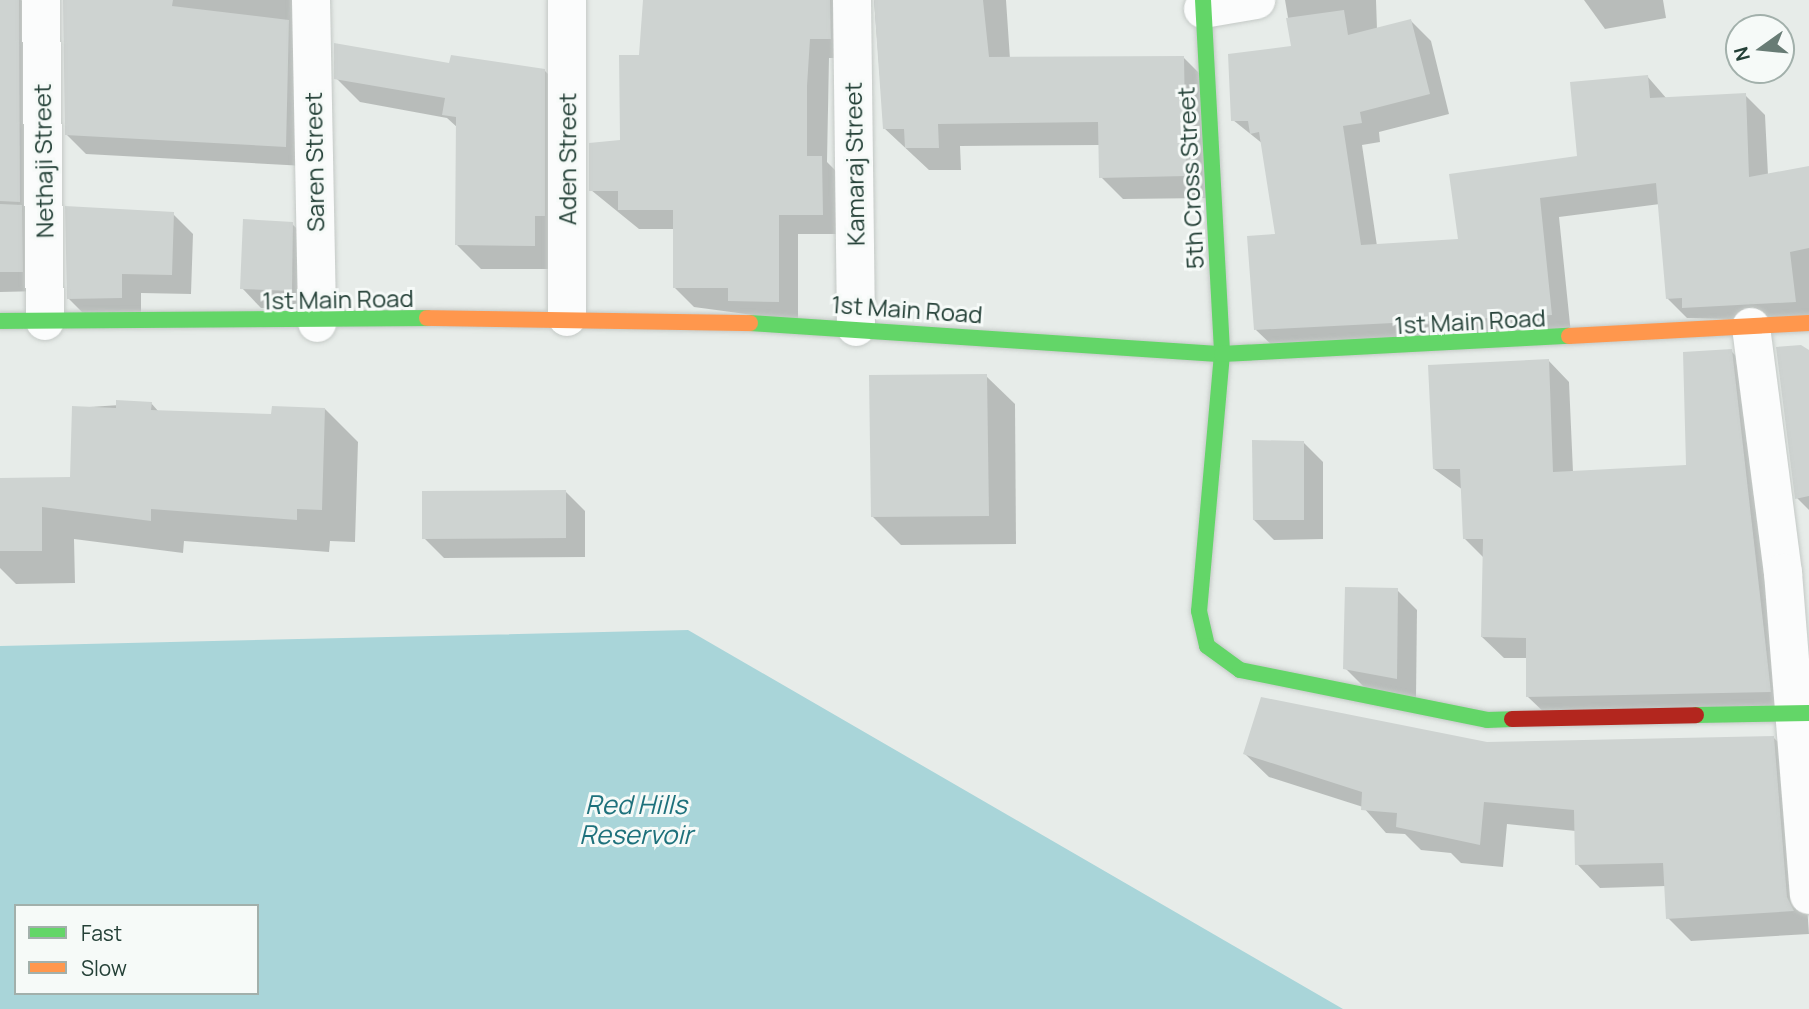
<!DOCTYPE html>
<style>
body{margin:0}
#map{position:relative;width:1809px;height:1009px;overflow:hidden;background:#e7ece9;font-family:Manrope,sans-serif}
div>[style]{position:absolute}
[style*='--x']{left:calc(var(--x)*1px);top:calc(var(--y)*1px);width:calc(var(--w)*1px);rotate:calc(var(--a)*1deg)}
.water>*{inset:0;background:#a9d5d9}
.shadow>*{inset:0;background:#0003}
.building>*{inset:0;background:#ced3d1}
.roads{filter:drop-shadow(0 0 2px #c4c9c6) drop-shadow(0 0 2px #c4c9c6)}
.street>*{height:38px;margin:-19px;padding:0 19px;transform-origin:19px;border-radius:19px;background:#fbfcfc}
.fast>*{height:16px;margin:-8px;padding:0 8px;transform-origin:8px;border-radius:8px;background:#63d668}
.slow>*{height:16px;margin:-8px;padding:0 8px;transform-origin:8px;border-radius:8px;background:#ff974d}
.jam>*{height:16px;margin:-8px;padding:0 8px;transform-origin:8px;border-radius:8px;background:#b3261e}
span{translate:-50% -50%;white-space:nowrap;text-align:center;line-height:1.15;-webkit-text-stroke:6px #f6faf8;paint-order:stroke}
.street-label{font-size:24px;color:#244037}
.water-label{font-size:26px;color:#1e717c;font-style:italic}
.legend{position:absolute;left:14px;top:904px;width:245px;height:91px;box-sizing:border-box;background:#f6faf8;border:2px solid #a2b0ab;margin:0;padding:9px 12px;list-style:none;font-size:21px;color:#244037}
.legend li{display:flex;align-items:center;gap:14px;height:35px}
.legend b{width:35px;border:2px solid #a2b0ab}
.north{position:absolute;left:1725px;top:14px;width:70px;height:70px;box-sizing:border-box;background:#f6faf8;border:2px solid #a2b0ab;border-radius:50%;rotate:255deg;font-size:19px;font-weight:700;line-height:28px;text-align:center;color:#244037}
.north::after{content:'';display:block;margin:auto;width:24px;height:32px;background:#687c75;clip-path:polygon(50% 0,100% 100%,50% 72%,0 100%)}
</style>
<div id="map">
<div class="water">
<i style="clip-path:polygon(evenodd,688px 630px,1343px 1009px,0 1009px,0 646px,688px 630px,16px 906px,257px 906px,257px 993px,16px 993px,16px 906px)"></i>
</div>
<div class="shadow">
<i style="clip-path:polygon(0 0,21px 0,39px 18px,42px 291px,0 292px)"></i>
<i style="clip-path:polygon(90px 0,313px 0,305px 166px,86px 154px,66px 134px)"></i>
<i style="clip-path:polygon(644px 0,866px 0,850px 58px,829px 58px,827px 162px,842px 177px,842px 234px,798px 234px,798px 321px,694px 307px,674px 287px,674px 229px,639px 229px,591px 190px,621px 142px,641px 57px)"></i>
<i style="clip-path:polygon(874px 0,1006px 0,1010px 59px,1183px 57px,1206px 80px,1208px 198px,1123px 199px,1101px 177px,1100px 145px,960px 146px,961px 170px,929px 170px,884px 128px)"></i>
<i style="clip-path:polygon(1285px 0,1376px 0,1377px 29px,1411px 21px,1431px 41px,1449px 114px,1379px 132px,1380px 142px,1362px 145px,1377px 246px,1460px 241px,1579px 157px,1647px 76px,1667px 99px,1745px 95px,1765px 115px,1768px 175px,1809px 168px,1809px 321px,1687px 318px,1667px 298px,1660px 204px,1559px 217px,1571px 334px,1276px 349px,1256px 330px,1277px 236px,1263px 144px,1233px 120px,1293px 47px)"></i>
<i style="clip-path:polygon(1584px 0,1663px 0,1666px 18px,1605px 29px)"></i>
<i style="clip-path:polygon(544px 70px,569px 95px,559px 269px,481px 269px,457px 245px,458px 128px,447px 118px,360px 102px,336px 78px)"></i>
<i style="clip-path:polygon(173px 214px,193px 234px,191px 294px,141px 293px,141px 317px,88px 318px,68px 298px)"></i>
<i style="clip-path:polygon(292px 224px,312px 243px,311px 310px,261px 308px,242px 288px)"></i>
<i style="clip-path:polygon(1731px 351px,1752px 372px,1791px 713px,1550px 718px,1528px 697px,1528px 658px,1504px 658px,1482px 637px,1484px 558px,1465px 539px,1463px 490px,1434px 469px,1548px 360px,1569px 382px,1573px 472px,1688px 467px)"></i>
<i style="clip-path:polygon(1809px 352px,1809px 510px,1797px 498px)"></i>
<i style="clip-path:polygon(986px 376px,1015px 404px,1016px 544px,901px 545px,872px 516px)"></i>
<i style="clip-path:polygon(151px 403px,159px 412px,273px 416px,325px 409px,358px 442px,355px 542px,330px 541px,329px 552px,184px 541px,183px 553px,74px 539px,75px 583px,16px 584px,0 568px,0 479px,72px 479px,74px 408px)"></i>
<i style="clip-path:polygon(1303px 442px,1323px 462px,1323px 539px,1274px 540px,1254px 520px)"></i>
<i style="clip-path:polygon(565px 491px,585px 511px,585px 557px,444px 558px,424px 538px)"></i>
<i style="clip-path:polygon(1397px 590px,1417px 610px,1416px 698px,1365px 688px,1345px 668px)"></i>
<i style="clip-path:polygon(1773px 737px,1797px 761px,1809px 934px,1691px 941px,1668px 918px,1666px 886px,1600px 888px,1577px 864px,1576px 831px,1507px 824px,1503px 867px,1461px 863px,1451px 853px,1421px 850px,1405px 834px,1386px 833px,1363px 807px,1269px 777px,1245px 754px)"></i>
</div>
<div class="building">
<i style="clip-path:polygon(0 0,19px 0,20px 202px,0 201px)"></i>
<i style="clip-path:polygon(63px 0,173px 0,172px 6px,289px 20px,286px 147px,65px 135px)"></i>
<i style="clip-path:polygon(643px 0,830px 0,831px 39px,810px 39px,807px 86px,807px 156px,822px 156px,823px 215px,779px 215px,779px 302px,728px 301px,728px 288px,673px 288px,673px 210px,618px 210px,618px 191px,589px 191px,589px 143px,620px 140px,619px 55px,639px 55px)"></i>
<i style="clip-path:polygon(874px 0,983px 0,989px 57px,1184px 56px,1186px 176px,1099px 178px,1098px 122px,938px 124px,939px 148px,905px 148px,904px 129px,883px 129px)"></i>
<i style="clip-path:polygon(1344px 10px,1348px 35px,1411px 19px,1430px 94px,1360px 112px,1362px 123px,1343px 126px,1361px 245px,1458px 239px,1449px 174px,1577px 156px,1570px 82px,1648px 75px,1650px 98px,1746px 93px,1749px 177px,1809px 166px,1809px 248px,1790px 252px,1796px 302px,1682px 308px,1682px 298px,1666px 299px,1656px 183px,1540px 198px,1552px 315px,1254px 330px,1247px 236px,1275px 234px,1259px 132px,1250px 134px,1248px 121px,1231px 121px,1228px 54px,1291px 46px,1286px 18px)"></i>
<i style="clip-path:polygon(334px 43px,449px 63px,451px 55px,545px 69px,545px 216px,535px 216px,535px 246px,455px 245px,456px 117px,442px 115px,445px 98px,334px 79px)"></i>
<i style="clip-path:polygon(0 204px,22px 205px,23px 272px,0 272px)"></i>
<i style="clip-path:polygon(65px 206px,174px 212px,172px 275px,122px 274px,122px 298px,67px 299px)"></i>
<i style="clip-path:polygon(243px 219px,293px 222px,292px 291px,240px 289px)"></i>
<i style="clip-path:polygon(1801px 345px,1809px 350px,1809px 496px,1795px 499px,1776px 347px)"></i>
<i style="clip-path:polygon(1732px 349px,1771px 692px,1526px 697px,1526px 638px,1481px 637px,1483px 539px,1463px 539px,1460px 469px,1433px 469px,1428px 365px,1549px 359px,1553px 472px,1686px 465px,1683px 352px)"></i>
<i style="clip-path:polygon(987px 374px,989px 516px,871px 517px,869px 375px)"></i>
<i style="clip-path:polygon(116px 400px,152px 402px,151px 410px,271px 414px,272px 406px,325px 408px,322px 510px,297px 509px,297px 520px,151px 509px,151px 521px,42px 507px,42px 551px,0 551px,0 478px,70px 477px,72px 406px,116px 408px)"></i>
<i style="clip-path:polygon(1252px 440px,1304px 441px,1304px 520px,1253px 520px)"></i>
<i style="clip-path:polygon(566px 490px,566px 538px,422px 539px,422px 491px)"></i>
<i style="clip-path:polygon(1345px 587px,1398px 588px,1397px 679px,1343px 669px)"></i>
<i style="clip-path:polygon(1261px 697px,1487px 742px,1774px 736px,1787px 897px,1794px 911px,1666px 919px,1663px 863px,1575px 865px,1574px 810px,1484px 802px,1480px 845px,1396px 827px,1397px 813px,1361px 810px,1362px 792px,1243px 754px)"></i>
</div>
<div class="roads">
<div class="street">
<i style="--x:41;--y:0;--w:321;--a:89.3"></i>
<i style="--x:311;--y:0;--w:323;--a:88.9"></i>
<i style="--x:567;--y:0;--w:317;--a:90"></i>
<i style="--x:852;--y:0;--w:327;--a:89.3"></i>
<i style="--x:1203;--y:9;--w:54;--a:-9.6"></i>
<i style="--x:1751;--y:327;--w:248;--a:82.6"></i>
<i style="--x:1783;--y:573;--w:323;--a:85.4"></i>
</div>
<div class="fast">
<i style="--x:1203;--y:0;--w:355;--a:86.9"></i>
<i style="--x:1222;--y:354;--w:258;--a:95.1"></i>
<i style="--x:1199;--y:611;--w:36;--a:77"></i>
<i style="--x:1207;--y:646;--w:41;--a:36"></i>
<i style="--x:1240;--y:670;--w:252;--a:11.4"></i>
<i style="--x:1487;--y:720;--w:25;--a:-2"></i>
<i style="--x:0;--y:321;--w:427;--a:-0.4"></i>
<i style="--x:750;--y:323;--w:473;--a:3.8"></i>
<i style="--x:1222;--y:354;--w:347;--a:-3"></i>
<i style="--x:1696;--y:715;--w:113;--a:-1"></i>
</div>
<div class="slow">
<i style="--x:427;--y:318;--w:323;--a:0.9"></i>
<i style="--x:1569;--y:336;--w:240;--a:-3.1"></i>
</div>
<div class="jam">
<i style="--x:1512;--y:719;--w:184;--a:-1.2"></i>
</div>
</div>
<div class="street-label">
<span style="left:567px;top:159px;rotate:-90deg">Aden Street</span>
<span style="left:43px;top:161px;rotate:-91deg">Nethaji Street</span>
<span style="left:314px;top:162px;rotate:-91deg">Saren Street</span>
<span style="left:854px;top:164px;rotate:-91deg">Kamaraj Street</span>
<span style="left:1190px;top:178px;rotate:-93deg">5th Cross Street</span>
<span style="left:338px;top:299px;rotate:-1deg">1st Main Road</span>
<span style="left:907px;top:309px;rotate:4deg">1st Main Road</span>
<span style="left:1470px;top:321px;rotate:-3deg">1st Main Road</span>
</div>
<div class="water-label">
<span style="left:636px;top:820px">Red Hills<br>Reservoir</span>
</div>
<ul class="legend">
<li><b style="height:9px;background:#63d668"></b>Fast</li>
<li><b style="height:9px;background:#ff974d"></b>Slow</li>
</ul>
<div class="north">N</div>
</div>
